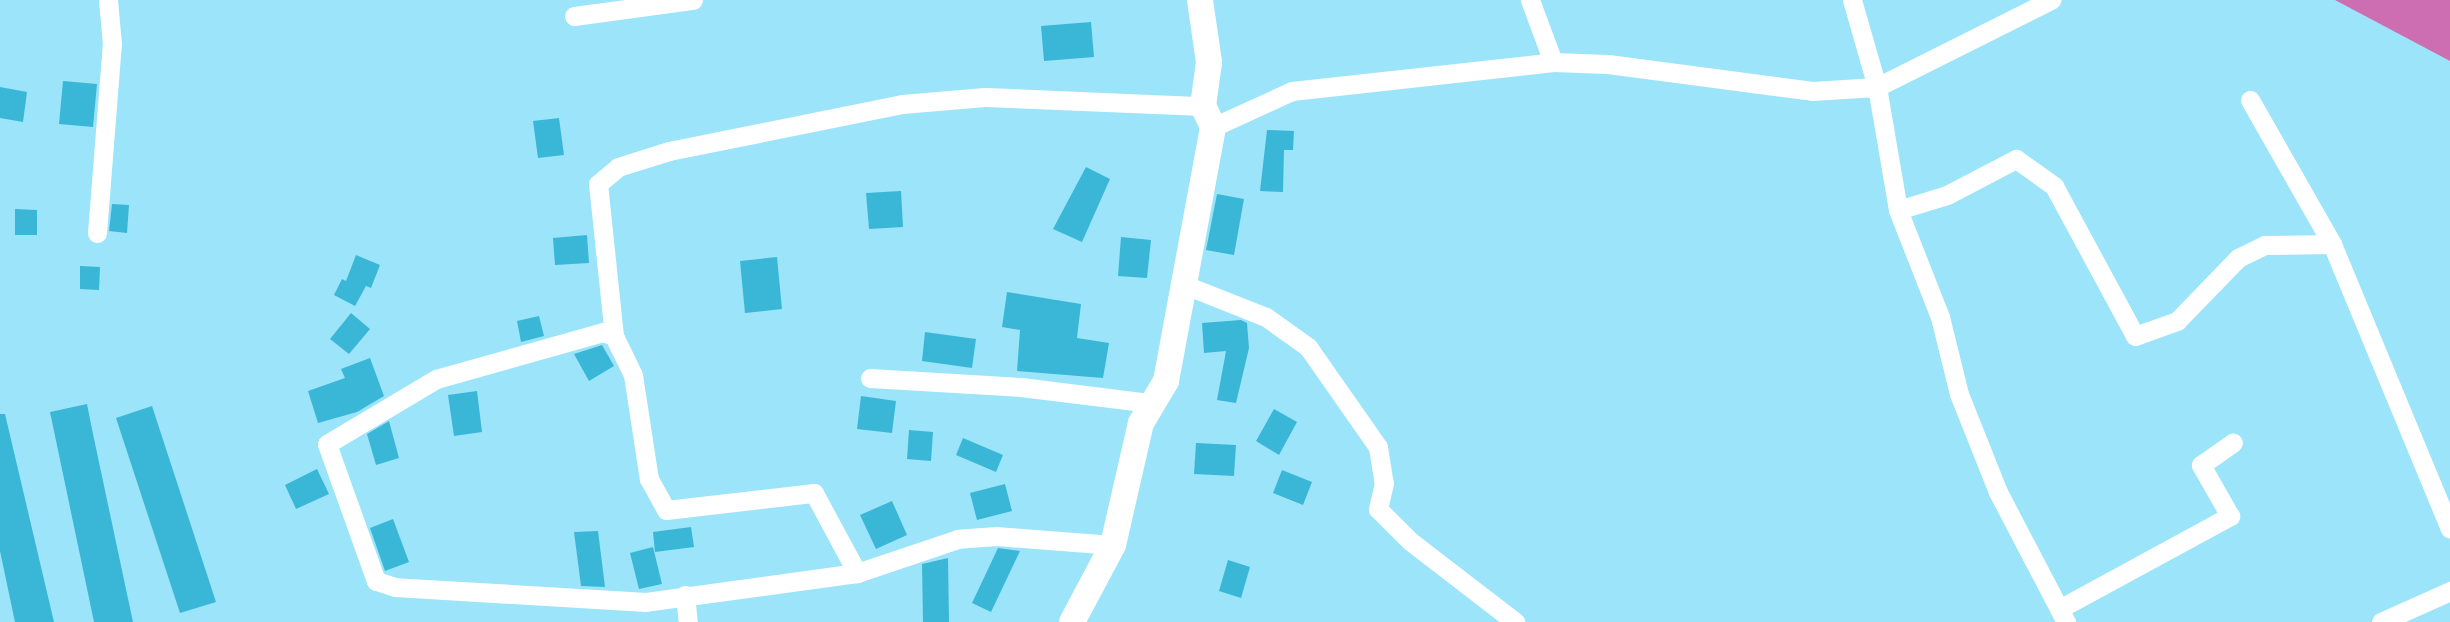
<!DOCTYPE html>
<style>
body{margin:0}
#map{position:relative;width:2450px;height:622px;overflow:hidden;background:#9ce4fa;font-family:"Fira Sans Condensed",sans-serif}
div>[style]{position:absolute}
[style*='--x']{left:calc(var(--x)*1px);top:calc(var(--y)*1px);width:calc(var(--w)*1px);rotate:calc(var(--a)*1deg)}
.forest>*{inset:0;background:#cc6eb1}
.building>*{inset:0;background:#3ab7d7}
.street>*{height:19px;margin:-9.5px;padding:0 9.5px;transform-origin:9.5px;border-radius:9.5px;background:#fff}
.secondary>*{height:26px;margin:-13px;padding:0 13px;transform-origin:13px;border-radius:13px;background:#fff}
span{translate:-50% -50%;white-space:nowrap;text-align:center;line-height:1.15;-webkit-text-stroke:5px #f1fafd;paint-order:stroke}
</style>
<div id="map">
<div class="forest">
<i style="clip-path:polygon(2335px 0,2450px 0,2450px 61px)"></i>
</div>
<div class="building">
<i style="clip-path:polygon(1091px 22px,1094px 57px,1044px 61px,1041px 26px)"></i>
<i style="clip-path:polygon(63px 81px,97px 84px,93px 127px,59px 124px)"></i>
<i style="clip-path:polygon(0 87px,27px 92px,23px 122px,0 118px)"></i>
<i style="clip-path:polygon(559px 118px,564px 155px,538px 158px,533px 121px)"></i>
<i style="clip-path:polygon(1267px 130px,1294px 131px,1293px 150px,1284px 150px,1283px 192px,1260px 191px)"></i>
<i style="clip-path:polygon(1086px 167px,1110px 179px,1082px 242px,1053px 229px)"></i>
<i style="clip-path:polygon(901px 191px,903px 227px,869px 229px,866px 193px)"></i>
<i style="clip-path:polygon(1217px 194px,1244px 199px,1234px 255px,1206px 250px)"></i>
<i style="clip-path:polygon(112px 204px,129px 205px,127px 233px,109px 231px)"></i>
<i style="clip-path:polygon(15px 209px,37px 210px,37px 235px,15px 235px)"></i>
<i style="clip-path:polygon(587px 235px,589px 263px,555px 265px,553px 238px)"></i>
<i style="clip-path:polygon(1121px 237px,1151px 240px,1147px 278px,1118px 276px)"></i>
<i style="clip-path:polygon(356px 255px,380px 265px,371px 288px,366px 286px,355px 306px,334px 295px,342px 279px,346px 281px)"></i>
<i style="clip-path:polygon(777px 257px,782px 309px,745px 313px,740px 261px)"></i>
<i style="clip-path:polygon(80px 266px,100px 267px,99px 290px,80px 289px)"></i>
<i style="clip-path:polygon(1007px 292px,1081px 304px,1077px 338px,1109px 343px,1103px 378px,1017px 371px,1020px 330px,1002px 327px)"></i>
<i style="clip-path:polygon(351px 313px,370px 329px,349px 354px,330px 339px)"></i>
<i style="clip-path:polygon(539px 316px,544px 336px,521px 342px,517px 321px)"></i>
<i style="clip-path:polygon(1241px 320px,1247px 323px,1249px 348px,1236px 403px,1217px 400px,1226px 351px,1204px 353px,1202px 323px)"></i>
<i style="clip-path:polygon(925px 332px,976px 339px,972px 368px,922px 361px)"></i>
<i style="clip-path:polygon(602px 345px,614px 366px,589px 381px,574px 354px)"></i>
<i style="clip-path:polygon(370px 358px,384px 396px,357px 412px,318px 423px,308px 391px,345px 378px,341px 369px)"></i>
<i style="clip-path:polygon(477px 391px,482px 432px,454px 436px,448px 395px)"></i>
<i style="clip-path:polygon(861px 396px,896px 401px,892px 433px,857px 429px)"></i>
<i style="clip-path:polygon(87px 404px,93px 434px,133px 622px,94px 622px,50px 412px)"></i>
<i style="clip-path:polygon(152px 406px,216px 602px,180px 613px,116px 418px)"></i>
<i style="clip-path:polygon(1274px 409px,1297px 422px,1279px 455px,1256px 441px)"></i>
<i style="clip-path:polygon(0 414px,5px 414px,54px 622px,15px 622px,0 551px)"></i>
<i style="clip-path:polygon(389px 421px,399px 458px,376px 465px,367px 434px)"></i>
<i style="clip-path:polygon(909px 430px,933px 432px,931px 461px,907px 459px)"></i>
<i style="clip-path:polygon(963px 438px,1003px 455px,996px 472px,956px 455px)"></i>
<i style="clip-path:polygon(1196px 443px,1236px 445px,1234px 476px,1194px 474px)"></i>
<i style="clip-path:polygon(317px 469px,329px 494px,296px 509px,285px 485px)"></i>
<i style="clip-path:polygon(1282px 470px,1312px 482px,1303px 505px,1273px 493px)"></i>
<i style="clip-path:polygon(1005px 484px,1012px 511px,977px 520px,970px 493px)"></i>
<i style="clip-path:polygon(892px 501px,907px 535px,876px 549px,860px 515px)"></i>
<i style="clip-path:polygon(393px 519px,409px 562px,385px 571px,370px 528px)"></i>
<i style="clip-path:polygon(691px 527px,694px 547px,655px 552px,653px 532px)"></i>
<i style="clip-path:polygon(598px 531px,605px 587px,581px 586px,574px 532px)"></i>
<i style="clip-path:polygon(653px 547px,662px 584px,639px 589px,630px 553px)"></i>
<i style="clip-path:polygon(998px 548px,1020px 551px,991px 612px,972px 603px)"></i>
<i style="clip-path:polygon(948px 558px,949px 622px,923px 622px,922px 564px)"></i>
<i style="clip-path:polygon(1228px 560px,1250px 567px,1241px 598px,1219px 591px)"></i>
</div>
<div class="street">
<i style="--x:1530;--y:0;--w:66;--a:69.6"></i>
<i style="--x:1852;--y:0;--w:91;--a:74"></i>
<i style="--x:1877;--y:87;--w:125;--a:80.3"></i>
<i style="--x:1898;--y:210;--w:115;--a:68.6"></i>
<i style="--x:1940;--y:317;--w:79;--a:76.1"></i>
<i style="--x:1959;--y:394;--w:105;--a:68.3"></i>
<i style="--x:1998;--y:492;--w:147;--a:62.4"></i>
<i style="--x:574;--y:16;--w:120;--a:-7.7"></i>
<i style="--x:2250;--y:100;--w:166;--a:60.3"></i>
<i style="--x:2332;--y:244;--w:308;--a:67.5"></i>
<i style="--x:1213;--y:127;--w:87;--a:-24.5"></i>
<i style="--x:1292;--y:91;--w:263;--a:-6.3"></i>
<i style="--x:1553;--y:62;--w:55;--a:2.1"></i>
<i style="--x:1608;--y:64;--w:206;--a:7.5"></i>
<i style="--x:1812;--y:91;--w:65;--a:-3.5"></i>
<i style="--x:1877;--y:87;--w:195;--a:-26.6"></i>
<i style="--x:1898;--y:210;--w:51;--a:-17"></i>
<i style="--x:1947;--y:195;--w:78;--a:-27.6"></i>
<i style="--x:2016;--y:159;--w:47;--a:35.4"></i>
<i style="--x:2054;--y:186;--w:170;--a:61.6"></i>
<i style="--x:2135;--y:336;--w:45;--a:-19.7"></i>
<i style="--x:2177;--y:321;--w:88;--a:-45.9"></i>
<i style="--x:2238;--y:258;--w:30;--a:-26"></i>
<i style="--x:2265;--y:245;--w:67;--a:-0.9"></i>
<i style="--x:97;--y:233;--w:190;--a:-85.5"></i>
<i style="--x:112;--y:44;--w:44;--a:-95.2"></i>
<i style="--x:1180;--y:283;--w:92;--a:21.6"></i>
<i style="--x:1266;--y:317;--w:52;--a:35.5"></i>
<i style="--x:1308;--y:347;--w:122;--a:55"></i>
<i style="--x:1378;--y:447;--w:36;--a:81"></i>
<i style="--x:1384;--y:483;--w:27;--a:103"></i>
<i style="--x:1378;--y:509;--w:45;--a:45"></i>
<i style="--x:1410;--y:541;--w:133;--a:37.6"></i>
<i style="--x:614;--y:336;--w:43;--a:64"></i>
<i style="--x:633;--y:375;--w:105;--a:81.3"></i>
<i style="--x:649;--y:479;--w:35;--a:61"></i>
<i style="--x:666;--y:510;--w:149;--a:-6.6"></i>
<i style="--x:814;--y:493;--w:91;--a:61.7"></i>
<i style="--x:870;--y:378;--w:151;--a:3.4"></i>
<i style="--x:1021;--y:387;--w:129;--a:7.1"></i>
<i style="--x:1113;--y:545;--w:116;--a:-175.6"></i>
<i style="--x:997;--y:536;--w:39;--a:176"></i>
<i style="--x:958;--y:539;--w:107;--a:161.4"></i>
<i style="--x:857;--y:573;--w:213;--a:172.2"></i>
<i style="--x:646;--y:602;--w:251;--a:-176.6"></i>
<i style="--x:395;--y:587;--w:20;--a:-162"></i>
<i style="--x:376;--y:581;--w:145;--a:-109.7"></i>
<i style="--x:327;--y:444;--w:127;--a:-30.8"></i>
<i style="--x:436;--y:379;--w:173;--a:-15.7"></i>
<i style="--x:603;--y:332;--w:12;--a:20"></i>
<i style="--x:614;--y:336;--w:153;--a:-96"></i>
<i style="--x:598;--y:184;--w:26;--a:-40"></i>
<i style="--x:618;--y:167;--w:53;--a:-17.4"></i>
<i style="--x:669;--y:151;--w:238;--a:-11.4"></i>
<i style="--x:902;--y:104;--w:83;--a:-4.8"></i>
<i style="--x:985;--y:97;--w:218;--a:2.4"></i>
<i style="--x:685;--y:595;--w:27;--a:84"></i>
<i style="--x:2059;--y:609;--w:195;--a:-28.5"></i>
<i style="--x:2230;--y:516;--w:59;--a:-119.6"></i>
<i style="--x:2201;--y:465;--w:39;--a:-35"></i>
<i style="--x:2381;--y:622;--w:76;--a:-24.2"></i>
</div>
<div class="secondary">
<i style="--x:1072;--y:622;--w:87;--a:-62"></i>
<i style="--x:1113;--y:545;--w:125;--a:-77.1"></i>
<i style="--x:1141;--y:423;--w:49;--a:-59.2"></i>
<i style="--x:1166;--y:381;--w:258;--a:-79.5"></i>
<i style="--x:1213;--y:127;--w:23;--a:-115"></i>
<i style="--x:1203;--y:106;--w:44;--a:-82.2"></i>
<i style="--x:1209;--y:62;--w:63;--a:-98.3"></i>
</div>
</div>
